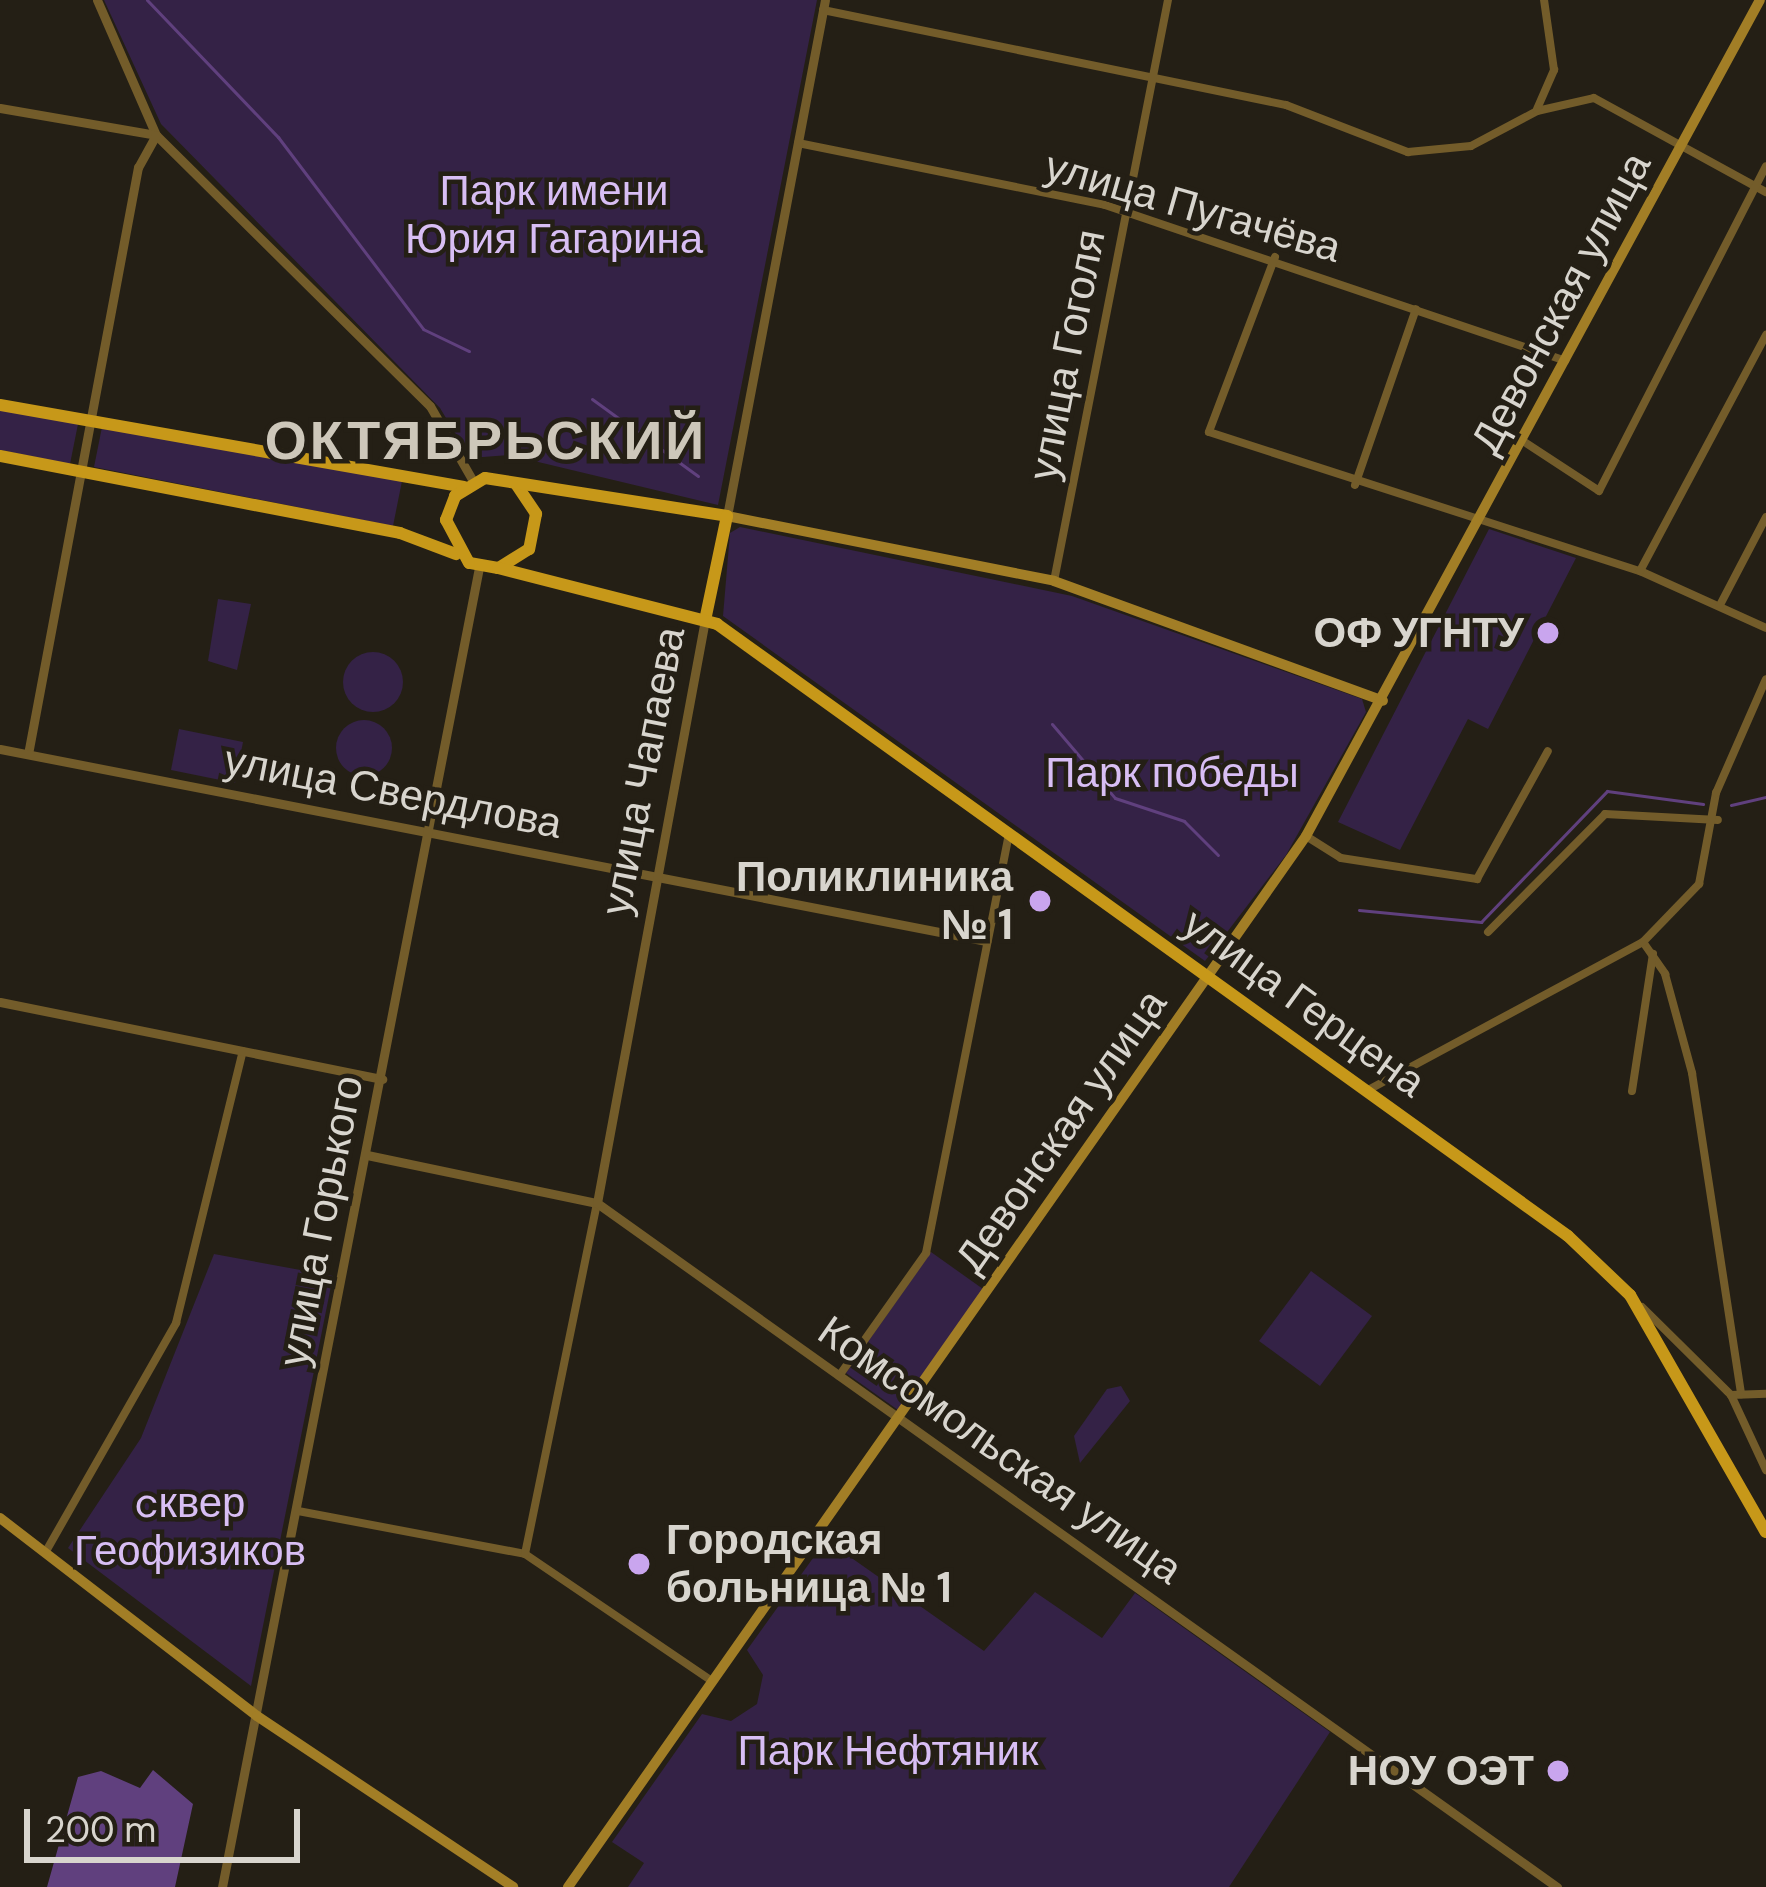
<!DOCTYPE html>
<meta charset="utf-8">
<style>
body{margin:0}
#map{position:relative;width:1766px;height:1887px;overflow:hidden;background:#241f15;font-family:"DM Sans",sans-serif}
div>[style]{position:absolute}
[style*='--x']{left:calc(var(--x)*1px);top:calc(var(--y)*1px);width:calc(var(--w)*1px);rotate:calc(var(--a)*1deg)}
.green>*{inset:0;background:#342246}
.round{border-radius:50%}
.water>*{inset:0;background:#60407e}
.stream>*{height:3px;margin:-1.5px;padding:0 1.5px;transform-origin:1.5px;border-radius:1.5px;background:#60407e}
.minor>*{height:8px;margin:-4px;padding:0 4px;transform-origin:4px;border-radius:4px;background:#735c2a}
.tertiary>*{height:9px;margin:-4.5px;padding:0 4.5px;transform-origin:4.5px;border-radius:4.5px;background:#735c2a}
.secondary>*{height:10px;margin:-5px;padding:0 5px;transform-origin:5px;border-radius:5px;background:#a27e26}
.primary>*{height:12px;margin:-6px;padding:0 6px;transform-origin:6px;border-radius:6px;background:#c79819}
.dots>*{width:33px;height:33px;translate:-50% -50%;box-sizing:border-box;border:6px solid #241f15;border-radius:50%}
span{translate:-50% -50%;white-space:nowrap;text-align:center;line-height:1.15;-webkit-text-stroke:9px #241f15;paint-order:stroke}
.park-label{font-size:42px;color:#d8bef4}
.street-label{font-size:42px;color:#d8d5ce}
.poi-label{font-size:42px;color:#d8d5ce;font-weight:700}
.right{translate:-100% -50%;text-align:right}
.left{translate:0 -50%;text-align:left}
.district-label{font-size:54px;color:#cdc7ba;font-weight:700;letter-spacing:3px}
.scale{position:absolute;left:24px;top:1809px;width:276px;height:54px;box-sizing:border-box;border:6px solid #d8d5ce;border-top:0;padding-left:15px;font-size:36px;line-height:42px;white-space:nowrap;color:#d8d5ce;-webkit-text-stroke:9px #241f15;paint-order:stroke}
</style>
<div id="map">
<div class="green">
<i style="clip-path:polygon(104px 0,817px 0,718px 505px,509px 455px,470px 458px,440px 408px,161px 124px)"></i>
<i style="clip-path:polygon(0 404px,79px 419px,70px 464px,0 450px)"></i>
<i style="clip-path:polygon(103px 422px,402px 481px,393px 526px,94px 467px)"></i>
<i style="clip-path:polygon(740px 527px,1072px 596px,1362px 699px,1366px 712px,1286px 855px,1205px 961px,723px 616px,730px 533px)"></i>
<i style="clip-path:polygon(1489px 529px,1576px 558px,1488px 729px,1468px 719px,1400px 850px,1338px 822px)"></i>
<i style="clip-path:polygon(218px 599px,251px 604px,237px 670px,208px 661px)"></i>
<i class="round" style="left:343px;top:652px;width:60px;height:60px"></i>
<i class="round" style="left:336px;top:720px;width:56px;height:56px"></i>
<i style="clip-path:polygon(179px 729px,243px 742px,235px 783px,171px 770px)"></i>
<i style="clip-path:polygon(931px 1252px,983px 1289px,898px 1410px,846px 1373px)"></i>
<i style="clip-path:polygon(214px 1254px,333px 1276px,251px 1686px,68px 1548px,141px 1438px)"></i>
<i style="clip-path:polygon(1311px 1271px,1372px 1316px,1320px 1386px,1259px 1341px)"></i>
<i style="clip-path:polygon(1121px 1386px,1130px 1401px,1080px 1463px,1074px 1436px,1107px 1389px)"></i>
<i style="clip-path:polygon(826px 1540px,984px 1651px,1035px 1592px,1102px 1638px,1135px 1593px,1330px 1732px,1229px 1887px,628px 1887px,644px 1863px,612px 1842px,702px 1714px,731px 1721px,757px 1704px,763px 1675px,747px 1650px)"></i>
</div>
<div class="water">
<i style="clip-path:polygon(153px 1770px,193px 1804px,175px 1887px,47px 1887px,78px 1777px,101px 1771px,140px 1788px)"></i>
</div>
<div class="stream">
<i style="--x:147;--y:0;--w:190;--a:46.3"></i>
<i style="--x:278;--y:137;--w:241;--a:52.9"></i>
<i style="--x:423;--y:329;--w:51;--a:25.6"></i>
<i style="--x:592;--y:399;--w:131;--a:36"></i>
<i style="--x:1052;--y:724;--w:97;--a:49.6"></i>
<i style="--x:1115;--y:798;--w:73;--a:18.4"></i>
<i style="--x:1184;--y:821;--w:48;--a:45"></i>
<i style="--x:1731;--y:805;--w:36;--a:-13"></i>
<i style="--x:1359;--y:910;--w:123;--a:5.6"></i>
<i style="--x:1481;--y:922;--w:182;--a:-46.1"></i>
<i style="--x:1607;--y:791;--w:97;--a:7.7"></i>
</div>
<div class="minor">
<i style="--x:823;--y:10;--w:473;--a:11.6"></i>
<i style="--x:1286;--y:105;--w:131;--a:21.1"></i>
<i style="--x:1408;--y:152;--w:63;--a:-5.4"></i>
<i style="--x:1471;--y:146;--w:75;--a:-27.9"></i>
<i style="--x:1537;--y:111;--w:58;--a:-12.8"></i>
<i style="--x:1594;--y:98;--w:196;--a:28.7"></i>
<i style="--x:1537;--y:109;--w:43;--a:-66.4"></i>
<i style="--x:1554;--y:70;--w:71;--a:-98.1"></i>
<i style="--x:798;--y:143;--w:313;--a:11.4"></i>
<i style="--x:1105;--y:205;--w:486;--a:18.7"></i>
<i style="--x:1275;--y:257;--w:187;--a:110.7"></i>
<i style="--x:1209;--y:432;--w:453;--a:17.9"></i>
<i style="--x:1640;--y:571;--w:138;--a:24.3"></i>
<i style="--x:1523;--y:441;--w:91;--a:33.3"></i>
<i style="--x:1599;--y:491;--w:365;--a:-62.8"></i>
<i style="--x:1355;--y:485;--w:186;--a:-70.9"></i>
<i style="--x:1640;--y:571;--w:268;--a:-61.9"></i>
<i style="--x:1054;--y:581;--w:592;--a:-78.9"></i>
<i style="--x:1720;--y:605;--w:99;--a:-62.4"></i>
<i style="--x:1306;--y:836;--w:41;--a:32.2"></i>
<i style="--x:1341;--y:858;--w:138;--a:8.8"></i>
<i style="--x:1477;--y:879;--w:146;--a:-61"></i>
<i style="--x:1488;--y:932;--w:166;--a:-45.2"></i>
<i style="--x:1605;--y:814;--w:113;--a:3"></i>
<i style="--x:1643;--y:942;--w:39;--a:55"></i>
<i style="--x:1665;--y:974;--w:103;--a:74.7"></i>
<i style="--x:1692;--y:1073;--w:325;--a:81.3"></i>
<i style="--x:1370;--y:1089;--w:310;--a:-28.3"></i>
<i style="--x:1643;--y:942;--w:81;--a:-46"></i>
<i style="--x:1699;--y:884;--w:93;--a:-79.4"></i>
<i style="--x:1716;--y:793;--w:124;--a:-66.3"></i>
<i style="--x:1632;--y:1091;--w:139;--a:-81.3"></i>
<i style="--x:1642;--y:1307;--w:125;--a:44.7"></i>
<i style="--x:1731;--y:1395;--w:35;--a:-2"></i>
<i style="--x:839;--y:1376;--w:151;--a:-54.7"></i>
<i style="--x:926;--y:1253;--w:426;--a:-78.8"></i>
<i style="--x:1731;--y:1395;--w:83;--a:65"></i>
<i style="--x:298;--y:1511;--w:231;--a:10.7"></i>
<i style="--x:525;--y:1554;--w:226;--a:34.2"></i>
<i style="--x:45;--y:1553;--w:265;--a:-60.3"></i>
<i style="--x:176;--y:1323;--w:280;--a:-76.2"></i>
<i style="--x:525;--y:1554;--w:358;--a:-78.4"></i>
</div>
<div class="tertiary">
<i style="--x:97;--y:0;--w:147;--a:66.4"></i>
<i style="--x:156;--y:135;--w:385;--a:44.7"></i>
<i style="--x:430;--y:406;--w:86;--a:60.2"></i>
<i style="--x:0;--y:108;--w:158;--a:9.8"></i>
<i style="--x:156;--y:135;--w:37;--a:119"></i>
<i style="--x:138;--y:167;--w:597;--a:100.61"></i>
<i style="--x:727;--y:516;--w:525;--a:-79.25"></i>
<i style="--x:0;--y:749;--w:1005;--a:11.02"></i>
<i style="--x:0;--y:1002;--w:390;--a:11.4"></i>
<i style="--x:367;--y:1155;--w:235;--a:11.8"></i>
<i style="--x:597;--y:1203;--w:1179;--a:35.47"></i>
<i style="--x:597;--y:1203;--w:593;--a:-79.51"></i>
<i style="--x:222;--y:1887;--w:1345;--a:-78.98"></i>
</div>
<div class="secondary">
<i style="--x:727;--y:516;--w:333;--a:11.2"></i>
<i style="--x:1054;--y:581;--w:350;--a:20"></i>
<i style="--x:0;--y:1518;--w:324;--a:37.6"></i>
<i style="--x:257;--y:1716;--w:308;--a:33.7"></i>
<i style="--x:568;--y:1887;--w:1284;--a:-54.92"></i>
<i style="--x:1306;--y:836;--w:951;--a:-61.5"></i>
</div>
<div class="primary">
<i style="--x:0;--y:405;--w:471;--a:10"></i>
<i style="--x:0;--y:456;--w:407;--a:10.9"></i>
<i style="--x:400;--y:533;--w:60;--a:20.6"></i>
<i style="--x:516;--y:484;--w:36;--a:56"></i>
<i style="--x:536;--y:514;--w:36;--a:101"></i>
<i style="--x:529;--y:549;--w:36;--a:148"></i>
<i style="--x:498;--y:568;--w:29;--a:-170"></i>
<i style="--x:469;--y:563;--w:49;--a:-118.1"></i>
<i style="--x:446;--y:520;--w:26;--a:-69"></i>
<i style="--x:455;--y:496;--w:35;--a:-31"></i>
<i style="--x:485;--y:478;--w:245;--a:8.9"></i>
<i style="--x:727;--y:516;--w:106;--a:101.9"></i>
<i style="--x:498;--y:568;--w:226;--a:14.3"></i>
<i style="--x:717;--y:624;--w:1048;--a:35.72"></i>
<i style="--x:1568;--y:1236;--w:86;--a:43.6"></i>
<i style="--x:1630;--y:1295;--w:273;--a:60.2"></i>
</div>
<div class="dots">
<i style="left:1548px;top:633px;background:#c9a5ee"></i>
<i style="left:1040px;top:901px;background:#c9a5ee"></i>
<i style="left:639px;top:1564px;background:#c9a5ee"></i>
<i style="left:1558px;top:1771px;background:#c9a5ee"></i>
</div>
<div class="park-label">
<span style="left:554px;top:215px">Парк имени<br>Юрия Гагарина</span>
<span style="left:1172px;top:773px">Парк победы</span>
<span style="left:190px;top:1527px">cквер<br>Геофизиков</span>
<span style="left:888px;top:1751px">Парк Нефтяник</span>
</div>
<div class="street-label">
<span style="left:1193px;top:207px;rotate:16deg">улица Пугачёва</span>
<span style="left:1561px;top:303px;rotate:-62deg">Девонская улица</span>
<span style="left:1067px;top:355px;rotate:-79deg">улица Гоголя</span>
<span style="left:643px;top:771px;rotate:-79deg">улица Чапаева</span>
<span style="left:393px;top:792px;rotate:11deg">улица Свердлова</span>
<span style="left:1304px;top:1003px;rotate:36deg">улица Герцена</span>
<span style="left:1061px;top:1131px;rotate:-55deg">Девонская улица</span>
<span style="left:321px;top:1221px;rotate:-79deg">улица Горького</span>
<span style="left:1000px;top:1450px;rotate:35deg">Комсомольская улица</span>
</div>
<div class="poi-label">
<span class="right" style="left:1524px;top:633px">ОФ УГНТУ</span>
<span class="right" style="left:1013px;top:901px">Поликлиника<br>№ 1</span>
<span class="left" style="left:666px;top:1564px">Городская<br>больница № 1</span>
<span class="right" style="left:1534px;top:1771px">НОУ ОЭТ</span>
</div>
<div class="district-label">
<span style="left:486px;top:441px">ОКТЯБРЬСКИЙ</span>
</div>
<div class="scale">200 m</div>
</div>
